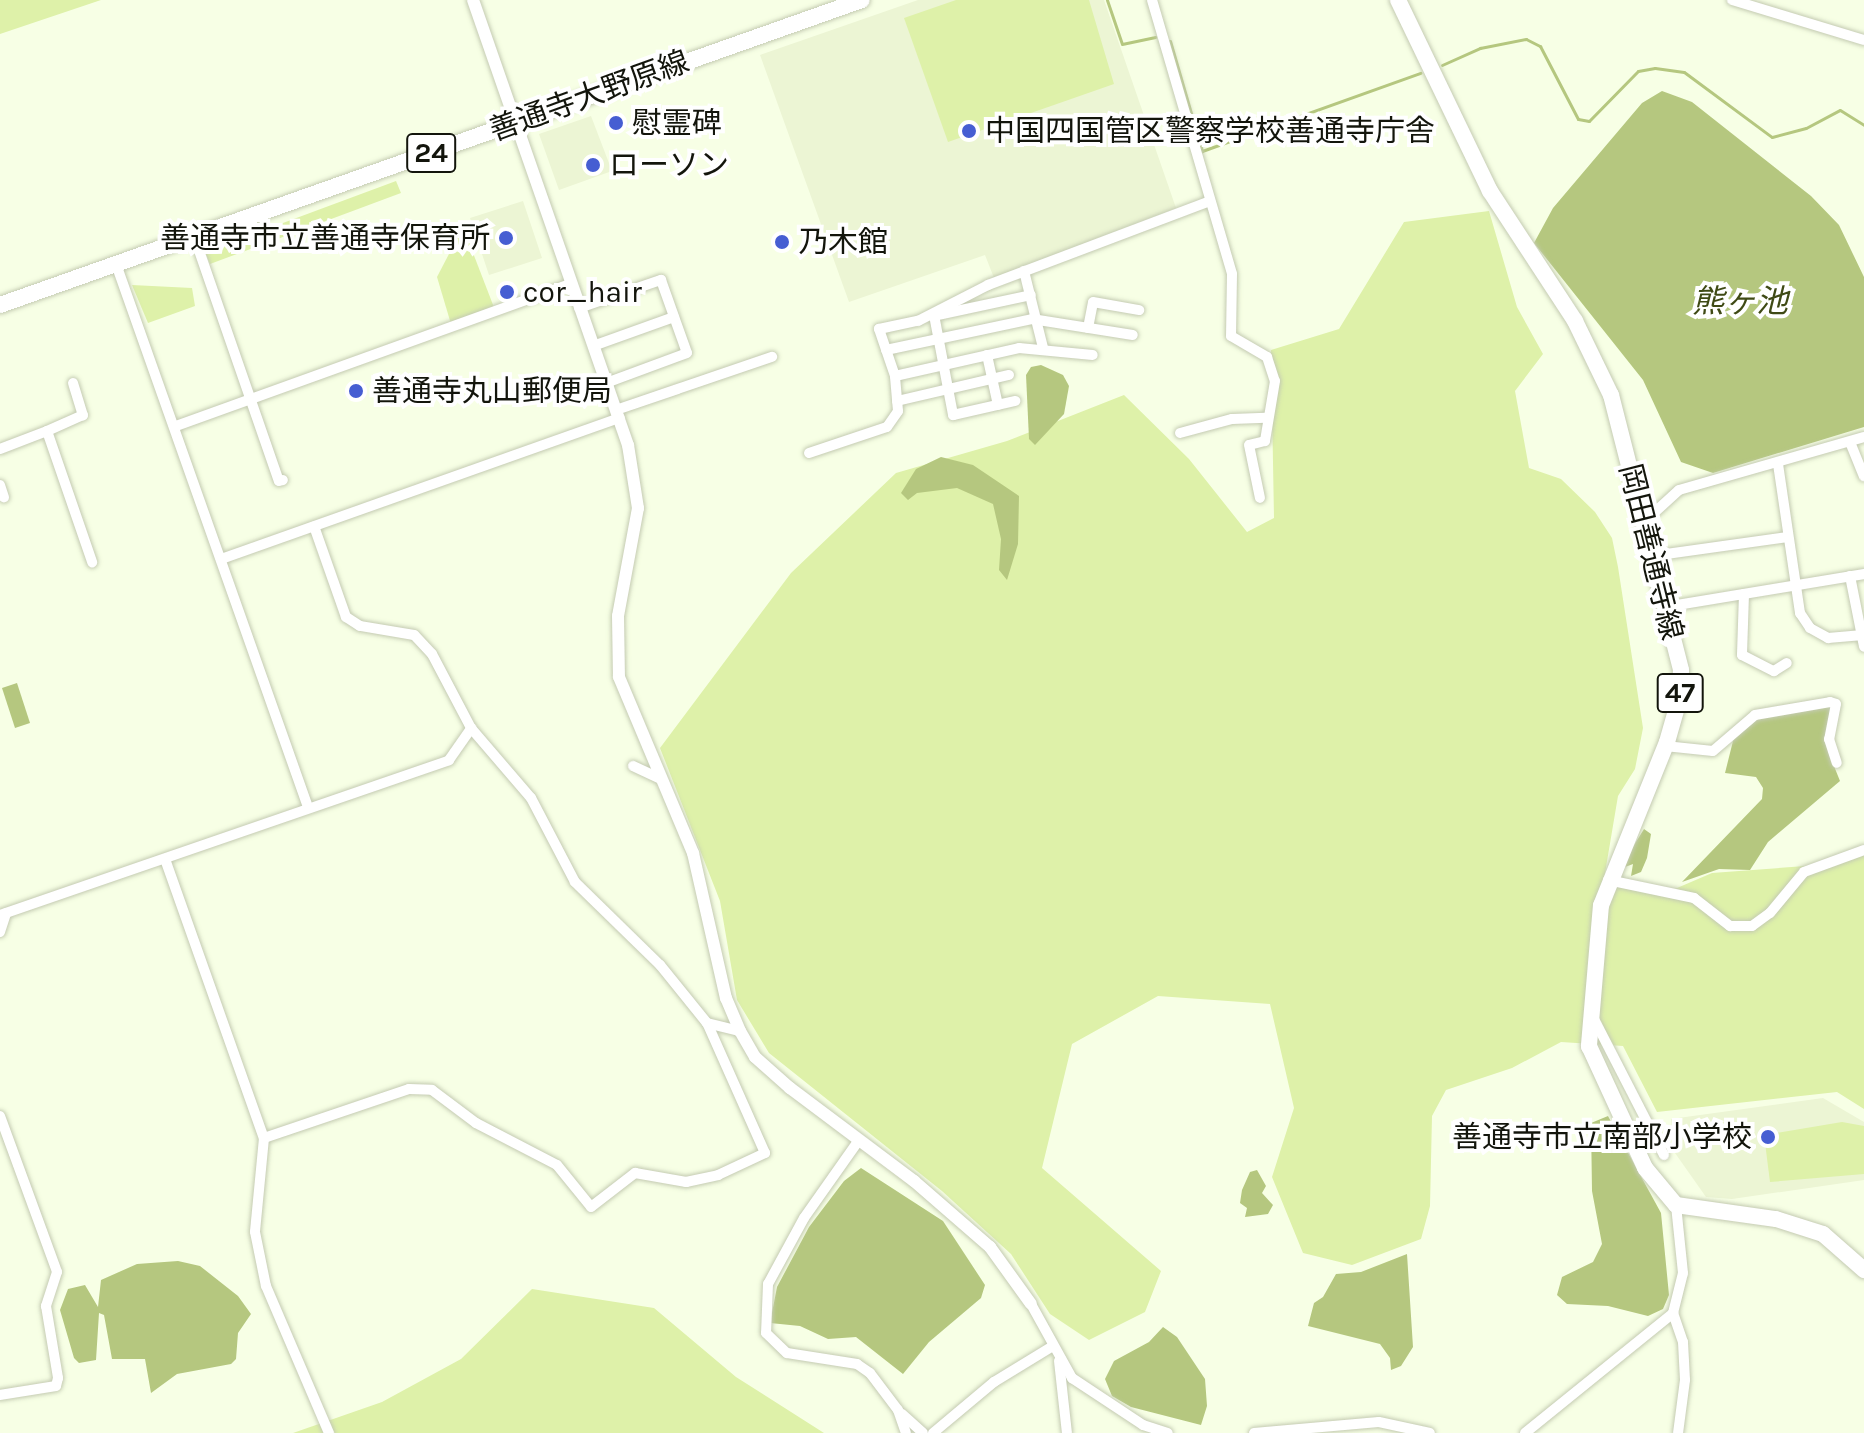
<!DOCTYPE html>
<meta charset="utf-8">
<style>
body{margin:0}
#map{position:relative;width:1864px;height:1433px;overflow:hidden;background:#f7ffe5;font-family:Karla,"Noto Sans JP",sans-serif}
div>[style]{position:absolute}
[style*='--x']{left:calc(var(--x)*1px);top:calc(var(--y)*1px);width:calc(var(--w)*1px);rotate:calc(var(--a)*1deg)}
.built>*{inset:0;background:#ecf5d4}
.green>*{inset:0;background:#def1a9}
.water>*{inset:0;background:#b5c77f}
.stream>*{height:3px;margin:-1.5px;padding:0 1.5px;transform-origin:1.5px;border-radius:1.5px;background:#b5c77f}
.roads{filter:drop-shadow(0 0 2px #c4cbb2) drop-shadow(0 0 2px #c4cbb2)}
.minor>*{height:10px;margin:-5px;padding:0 5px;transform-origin:5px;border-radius:5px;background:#fff}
.tertiary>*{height:12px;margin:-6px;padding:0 6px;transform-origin:6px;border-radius:6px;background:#fff}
.primary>*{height:16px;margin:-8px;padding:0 8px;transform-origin:8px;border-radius:8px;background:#fff}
.dots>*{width:22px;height:22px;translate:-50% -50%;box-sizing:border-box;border:4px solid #fff;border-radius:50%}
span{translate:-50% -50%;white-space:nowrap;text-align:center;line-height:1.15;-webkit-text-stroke:8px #fff;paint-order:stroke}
.shield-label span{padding:2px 6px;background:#fff;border:2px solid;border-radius:6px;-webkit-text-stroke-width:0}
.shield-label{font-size:28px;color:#13150c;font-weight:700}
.street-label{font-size:30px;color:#13150c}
.poi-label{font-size:30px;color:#13150c}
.left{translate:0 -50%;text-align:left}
.right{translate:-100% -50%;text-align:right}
.water-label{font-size:32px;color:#3f4a15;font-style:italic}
</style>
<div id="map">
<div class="built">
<i style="clip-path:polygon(918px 0,1104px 0,1176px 208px,994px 278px,985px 255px,849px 302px,760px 55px)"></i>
<i style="clip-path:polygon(591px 116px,612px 171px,559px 190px,539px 134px)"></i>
<i style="clip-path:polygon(523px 201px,542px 258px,489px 275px,470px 218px)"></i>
<i style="clip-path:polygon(1823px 1098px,1864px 1122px,1864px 1180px,1732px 1199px,1706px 1197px,1675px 1153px,1671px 1119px)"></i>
</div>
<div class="green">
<i style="clip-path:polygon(0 0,101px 0,0 34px)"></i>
<i style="clip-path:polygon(956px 0,1089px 0,1114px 84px,948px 142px,904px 18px)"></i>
<i style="clip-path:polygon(396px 181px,401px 193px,210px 264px,205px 252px)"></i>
<i style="clip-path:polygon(1489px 211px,1517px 307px,1543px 354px,1515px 391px,1529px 468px,1561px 479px,1595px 512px,1612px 538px,1618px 567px,1643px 728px,1635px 769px,1618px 796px,1604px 879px,1670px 891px,1712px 873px,1805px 866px,1864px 850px,1864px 1109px,1837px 1092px,1657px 1112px,1623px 1046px,1561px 1042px,1512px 1068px,1446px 1090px,1432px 1116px,1430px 1206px,1421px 1239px,1352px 1265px,1303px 1253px,1272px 1177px,1294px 1108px,1270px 1004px,1158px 996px,1072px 1044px,1042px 1168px,1161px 1271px,1145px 1312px,1089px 1340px,1050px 1314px,1011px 1254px,942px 1191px,769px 1053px,737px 1000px,720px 901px,660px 748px,791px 573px,896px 473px,1007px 441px,1124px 395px,1189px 459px,1247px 532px,1274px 518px,1271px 350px,1339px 329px,1404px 222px)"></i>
<i style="clip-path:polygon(463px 227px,495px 310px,451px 324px,437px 277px)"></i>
<i style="clip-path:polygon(132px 285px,192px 288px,195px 306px,148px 323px)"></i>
<i style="clip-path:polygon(1842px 1122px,1864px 1126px,1864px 1174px,1770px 1182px,1764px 1135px)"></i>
<i style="clip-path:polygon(532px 1289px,654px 1308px,736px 1377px,824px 1433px,293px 1433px,382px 1402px,461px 1359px)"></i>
</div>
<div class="water">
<i style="clip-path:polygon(1662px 91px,1692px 102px,1811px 196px,1839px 225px,1864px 277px,1864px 427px,1713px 473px,1681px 462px,1643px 380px,1534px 243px,1553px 208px,1642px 103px)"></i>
<i style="clip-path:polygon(1041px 365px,1063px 375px,1069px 386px,1064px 414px,1035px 445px,1029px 439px,1026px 375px,1031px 367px)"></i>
<i style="clip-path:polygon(941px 457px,973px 465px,1019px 496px,1018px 544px,1007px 580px,999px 570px,1001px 539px,993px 504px,957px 488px,917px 493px,908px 500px,901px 493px,916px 469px)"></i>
<i style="clip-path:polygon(17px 683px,30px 723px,15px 728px,2px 688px)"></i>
<i style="clip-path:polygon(1830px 706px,1828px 751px,1840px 781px,1768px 842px,1750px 870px,1719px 869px,1682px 882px,1762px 799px,1763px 788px,1756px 777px,1725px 773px,1734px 737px,1756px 718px)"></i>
<i style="clip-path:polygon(1644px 829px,1651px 834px,1647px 858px,1641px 872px,1631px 876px,1633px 864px,1625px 867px,1626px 858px)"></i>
<i style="clip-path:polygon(1608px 1116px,1661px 1213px,1669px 1295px,1663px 1309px,1648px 1316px,1608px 1306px,1567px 1304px,1557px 1295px,1562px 1277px,1593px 1262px,1602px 1244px,1592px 1191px,1591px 1123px)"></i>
<i style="clip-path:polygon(861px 1168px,943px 1221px,985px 1285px,981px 1298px,929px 1342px,903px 1374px,856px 1337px,828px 1339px,800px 1326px,770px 1323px,777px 1287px,809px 1227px,844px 1181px)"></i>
<i style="clip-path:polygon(1257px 1170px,1266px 1186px,1262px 1193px,1273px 1205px,1268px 1214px,1245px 1217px,1247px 1208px,1240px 1203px,1242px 1190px,1250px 1172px)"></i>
<i style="clip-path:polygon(1407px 1254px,1413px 1347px,1401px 1366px,1391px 1370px,1390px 1358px,1380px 1344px,1308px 1326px,1314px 1303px,1323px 1297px,1336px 1274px,1361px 1272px)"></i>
<i style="clip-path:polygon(178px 1261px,200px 1266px,238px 1296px,251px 1314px,238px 1333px,236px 1359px,231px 1364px,177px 1374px,151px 1393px,145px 1359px,112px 1359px,104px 1315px,99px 1313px,96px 1360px,79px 1363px,74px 1358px,60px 1310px,68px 1289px,85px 1285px,98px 1307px,101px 1280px,137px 1264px)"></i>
<i style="clip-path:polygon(1163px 1327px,1177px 1337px,1205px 1379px,1207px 1406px,1201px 1425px,1131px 1407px,1112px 1396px,1105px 1379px,1114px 1361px,1149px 1342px)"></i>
</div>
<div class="stream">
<i style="--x:1107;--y:0;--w:46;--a:71.2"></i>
<i style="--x:1122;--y:44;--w:34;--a:-12"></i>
<i style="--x:1170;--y:41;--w:115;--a:73.8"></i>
<i style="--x:1202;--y:151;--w:232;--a:-19.7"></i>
<i style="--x:1442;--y:65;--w:42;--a:-24.1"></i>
<i style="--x:1480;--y:48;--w:47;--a:-11.1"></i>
<i style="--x:1526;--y:39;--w:16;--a:27"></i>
<i style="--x:1540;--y:46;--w:82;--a:62.5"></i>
<i style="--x:1578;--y:119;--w:11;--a:10"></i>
<i style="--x:1589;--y:121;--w:70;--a:-45.6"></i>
<i style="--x:1638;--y:71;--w:17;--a:-10"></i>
<i style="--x:1655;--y:68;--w:29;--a:8"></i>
<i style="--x:1684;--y:72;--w:109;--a:36.5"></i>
<i style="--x:1772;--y:137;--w:35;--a:-15"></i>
<i style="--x:1806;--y:128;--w:38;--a:-28"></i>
<i style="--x:1840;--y:110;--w:28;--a:32"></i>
</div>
<div class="roads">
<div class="minor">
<i style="--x:1152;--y:0;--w:285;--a:73.7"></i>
<i style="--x:1232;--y:274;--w:62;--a:90.9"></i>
<i style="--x:1231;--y:336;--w:42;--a:30.3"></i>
<i style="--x:1267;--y:357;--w:25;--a:72"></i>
<i style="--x:1275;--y:381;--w:61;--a:99.5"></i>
<i style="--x:1265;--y:441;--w:16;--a:166"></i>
<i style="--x:1249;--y:445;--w:54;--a:78.3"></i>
<i style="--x:1732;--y:0;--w:138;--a:16.9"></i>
<i style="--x:194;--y:236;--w:259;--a:70.9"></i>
<i style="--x:279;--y:481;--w:4;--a:-14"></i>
<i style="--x:116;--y:264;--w:576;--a:70.53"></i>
<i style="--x:1024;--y:271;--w:79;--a:76.1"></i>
<i style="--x:579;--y:308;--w:87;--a:-18.9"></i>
<i style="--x:661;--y:280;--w:77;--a:70.4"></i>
<i style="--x:687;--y:353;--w:86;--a:159.7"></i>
<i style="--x:934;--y:315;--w:102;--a:79.2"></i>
<i style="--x:953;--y:415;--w:64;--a:-12.7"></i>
<i style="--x:933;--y:316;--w:100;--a:-12.1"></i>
<i style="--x:1088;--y:328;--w:26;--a:-79"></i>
<i style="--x:1093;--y:302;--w:47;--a:9.9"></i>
<i style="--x:593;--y:346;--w:86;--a:-19.7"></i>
<i style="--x:886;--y:350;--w:149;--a:-12"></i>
<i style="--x:1032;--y:319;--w:102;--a:9"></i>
<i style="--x:987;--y:355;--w:51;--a:77.6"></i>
<i style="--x:895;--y:376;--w:127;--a:-12.7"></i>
<i style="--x:1019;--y:348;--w:74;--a:5.4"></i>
<i style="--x:73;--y:383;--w:34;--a:73"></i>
<i style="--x:83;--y:415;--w:39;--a:156"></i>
<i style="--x:47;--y:431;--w:139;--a:71"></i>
<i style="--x:897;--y:401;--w:115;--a:-13.1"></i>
<i style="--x:616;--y:410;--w:165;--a:-18.8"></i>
<i style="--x:176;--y:426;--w:419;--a:-19.8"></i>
<i style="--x:1180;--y:433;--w:54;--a:-15.1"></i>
<i style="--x:1232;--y:419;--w:34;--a:-2"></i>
<i style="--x:1850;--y:442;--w:37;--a:68"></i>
<i style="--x:0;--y:449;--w:50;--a:-21"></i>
<i style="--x:809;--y:453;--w:82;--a:-18.4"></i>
<i style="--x:887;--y:427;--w:19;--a:-55"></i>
<i style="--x:898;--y:411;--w:35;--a:-95"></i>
<i style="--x:895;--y:376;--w:50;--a:-108.8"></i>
<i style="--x:879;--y:329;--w:40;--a:-12"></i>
<i style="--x:918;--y:321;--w:79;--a:-27.2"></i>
<i style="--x:988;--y:285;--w:235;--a:-20.7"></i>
<i style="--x:1778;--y:464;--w:151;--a:81.6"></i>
<i style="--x:1800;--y:613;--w:18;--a:56"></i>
<i style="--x:1810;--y:628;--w:21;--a:29"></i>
<i style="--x:1828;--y:638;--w:32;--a:-5"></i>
<i style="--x:0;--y:485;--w:13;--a:72"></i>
<i style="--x:1644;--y:522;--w:47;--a:-42.4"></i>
<i style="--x:1679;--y:490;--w:192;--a:-16"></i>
<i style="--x:1652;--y:556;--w:137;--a:-8"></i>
<i style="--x:221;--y:559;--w:423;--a:-19.5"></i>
<i style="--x:1850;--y:576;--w:72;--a:78.8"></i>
<i style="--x:1744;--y:594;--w:61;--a:91.9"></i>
<i style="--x:1742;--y:655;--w:36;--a:27"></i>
<i style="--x:1774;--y:671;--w:15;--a:-32"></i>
<i style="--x:1665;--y:607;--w:202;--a:-9.4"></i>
<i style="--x:1665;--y:746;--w:48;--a:5.9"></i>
<i style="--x:1713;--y:751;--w:55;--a:-40.6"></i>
<i style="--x:1755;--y:715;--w:76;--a:-9.8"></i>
<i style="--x:1830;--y:702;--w:6;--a:18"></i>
<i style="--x:1836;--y:704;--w:36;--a:101"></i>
<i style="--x:1829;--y:739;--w:25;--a:72"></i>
<i style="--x:633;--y:766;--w:29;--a:25"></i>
<i style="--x:165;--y:859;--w:296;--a:70.5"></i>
<i style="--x:264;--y:1138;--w:94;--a:95.5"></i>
<i style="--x:255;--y:1232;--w:55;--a:78.5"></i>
<i style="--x:266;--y:1286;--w:160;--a:66.8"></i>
<i style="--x:1608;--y:880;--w:88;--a:11.8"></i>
<i style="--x:1694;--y:898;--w:46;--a:37.9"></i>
<i style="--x:1730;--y:926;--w:22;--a:0"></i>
<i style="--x:1752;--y:926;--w:22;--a:-36"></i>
<i style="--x:1770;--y:913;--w:53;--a:-50.3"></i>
<i style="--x:1804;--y:872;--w:64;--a:-20.1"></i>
<i style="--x:0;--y:915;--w:475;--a:-19"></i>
<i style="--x:449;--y:760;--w:39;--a:-55"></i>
<i style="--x:0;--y:932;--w:20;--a:-72"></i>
<i style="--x:1594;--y:1019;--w:153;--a:62.8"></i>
<i style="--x:707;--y:1023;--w:34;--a:14"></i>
<i style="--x:0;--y:1116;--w:166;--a:69.9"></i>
<i style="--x:57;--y:1272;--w:36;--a:108"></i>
<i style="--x:46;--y:1306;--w:73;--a:80.5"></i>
<i style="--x:58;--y:1378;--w:8;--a:104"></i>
<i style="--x:56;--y:1386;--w:57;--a:170.9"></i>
<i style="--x:264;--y:1138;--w:153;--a:-18.7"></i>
<i style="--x:409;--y:1089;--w:23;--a:2"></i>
<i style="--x:432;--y:1090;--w:55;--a:36.9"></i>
<i style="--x:476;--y:1123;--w:91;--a:27.4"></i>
<i style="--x:557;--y:1165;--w:54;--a:51"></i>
<i style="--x:591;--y:1207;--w:56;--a:-37.7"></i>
<i style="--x:635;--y:1173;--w:52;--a:10"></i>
<i style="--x:686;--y:1182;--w:33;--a:-12"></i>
<i style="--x:718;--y:1175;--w:52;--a:-25.1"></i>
<i style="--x:765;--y:1153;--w:142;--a:-114"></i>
<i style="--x:707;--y:1023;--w:75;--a:-129"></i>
<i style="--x:660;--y:965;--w:119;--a:-135.7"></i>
<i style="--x:575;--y:882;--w:95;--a:-117.6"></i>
<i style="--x:531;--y:798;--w:92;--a:-130.6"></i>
<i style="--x:471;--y:728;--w:84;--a:-117.8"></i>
<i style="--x:432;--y:654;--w:26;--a:-133"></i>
<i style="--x:414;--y:635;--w:55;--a:-170.5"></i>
<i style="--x:360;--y:626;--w:17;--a:-147"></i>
<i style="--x:346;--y:617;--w:96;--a:-109.4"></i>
<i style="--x:859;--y:1140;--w:95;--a:125.2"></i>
<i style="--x:804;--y:1218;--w:75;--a:118.6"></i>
<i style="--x:768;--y:1284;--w:49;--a:92.3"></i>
<i style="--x:766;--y:1333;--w:29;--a:44"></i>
<i style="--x:787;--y:1353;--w:71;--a:8.9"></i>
<i style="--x:857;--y:1364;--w:16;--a:35"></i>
<i style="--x:870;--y:1373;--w:46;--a:52.9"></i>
<i style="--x:898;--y:1410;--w:24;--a:71"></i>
<i style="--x:1031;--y:1304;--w:85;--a:61"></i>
<i style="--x:1072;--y:1378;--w:85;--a:33.5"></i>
<i style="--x:1143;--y:1425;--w:26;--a:18"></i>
<i style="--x:1673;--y:1313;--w:31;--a:71"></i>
<i style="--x:1683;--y:1342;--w:38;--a:87"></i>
<i style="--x:1685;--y:1380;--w:53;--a:97.5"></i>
<i style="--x:1059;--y:1361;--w:72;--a:83.7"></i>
<i style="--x:902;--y:1414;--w:28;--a:42"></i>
<i style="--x:933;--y:1433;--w:80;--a:-39.9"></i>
<i style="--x:994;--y:1382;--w:69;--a:-31.4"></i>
<i style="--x:1254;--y:1433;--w:125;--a:-5"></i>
<i style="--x:1379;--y:1422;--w:52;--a:12.2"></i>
<i style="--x:1525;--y:1433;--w:191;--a:-39"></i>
<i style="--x:1673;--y:1313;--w:41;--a:-76"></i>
<i style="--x:1683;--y:1273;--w:68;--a:-95.9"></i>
</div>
<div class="tertiary">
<i style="--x:473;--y:0;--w:471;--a:70.8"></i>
<i style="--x:628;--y:445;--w:64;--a:81"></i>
<i style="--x:638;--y:508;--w:110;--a:100.5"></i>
<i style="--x:618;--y:616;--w:61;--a:89.1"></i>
<i style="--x:619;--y:677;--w:191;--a:67.2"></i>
<i style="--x:693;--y:853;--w:149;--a:77.2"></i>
<i style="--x:726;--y:998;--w:36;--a:67"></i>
<i style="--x:740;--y:1031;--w:30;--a:60"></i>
<i style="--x:755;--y:1057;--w:47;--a:41.5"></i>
<i style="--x:790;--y:1088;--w:155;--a:36.9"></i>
<i style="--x:914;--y:1181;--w:101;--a:41"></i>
<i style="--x:990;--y:1247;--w:70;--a:54.3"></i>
</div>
<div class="primary">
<i style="--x:1398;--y:0;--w:212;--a:64.3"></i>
<i style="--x:1490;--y:191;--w:155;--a:56.8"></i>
<i style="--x:1575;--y:321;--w:82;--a:64.1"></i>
<i style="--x:1611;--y:395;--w:284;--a:75.7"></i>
<i style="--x:1681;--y:670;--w:30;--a:94"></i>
<i style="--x:1679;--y:700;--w:44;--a:105.9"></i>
<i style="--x:1667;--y:742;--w:176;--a:112"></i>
<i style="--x:1601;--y:905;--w:142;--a:94.9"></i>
<i style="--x:1589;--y:1046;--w:134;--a:65.3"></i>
<i style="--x:1645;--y:1168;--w:48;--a:50"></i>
<i style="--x:1676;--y:1205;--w:101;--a:8"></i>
<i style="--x:1776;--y:1219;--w:49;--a:17.7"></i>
<i style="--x:1823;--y:1234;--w:55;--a:41.3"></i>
<i style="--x:0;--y:305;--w:914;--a:-19.49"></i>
</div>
</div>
<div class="dots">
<i style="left:616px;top:123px;background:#465ed2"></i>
<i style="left:969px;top:131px;background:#465ed2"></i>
<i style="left:593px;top:165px;background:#465ed2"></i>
<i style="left:506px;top:238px;background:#465ed2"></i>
<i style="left:782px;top:242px;background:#465ed2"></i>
<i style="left:507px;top:292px;background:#465ed2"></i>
<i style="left:356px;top:391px;background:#465ed2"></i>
<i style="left:1768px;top:1137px;background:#465ed2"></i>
</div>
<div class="shield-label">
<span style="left:431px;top:153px">24</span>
<span style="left:1680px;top:693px">47</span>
</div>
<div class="street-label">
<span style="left:589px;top:96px;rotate:-20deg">善通寺大野原線</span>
<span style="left:1651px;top:552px;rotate:76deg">岡田善通寺線</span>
</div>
<div class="poi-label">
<span class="left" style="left:632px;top:123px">慰霊碑</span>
<span class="left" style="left:985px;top:131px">中国四国管区警察学校善通寺庁舎</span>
<span class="left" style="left:609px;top:165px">ローソン</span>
<span class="right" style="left:490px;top:238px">善通寺市立善通寺保育所</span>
<span class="left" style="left:798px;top:242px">乃木館</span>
<span class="left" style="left:523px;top:292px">cor_hair</span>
<span class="left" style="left:372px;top:391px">善通寺丸山郵便局</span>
<span class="right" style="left:1752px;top:1137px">善通寺市立南部小学校</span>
</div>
<div class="water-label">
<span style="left:1740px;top:302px">熊ヶ池</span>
</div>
</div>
